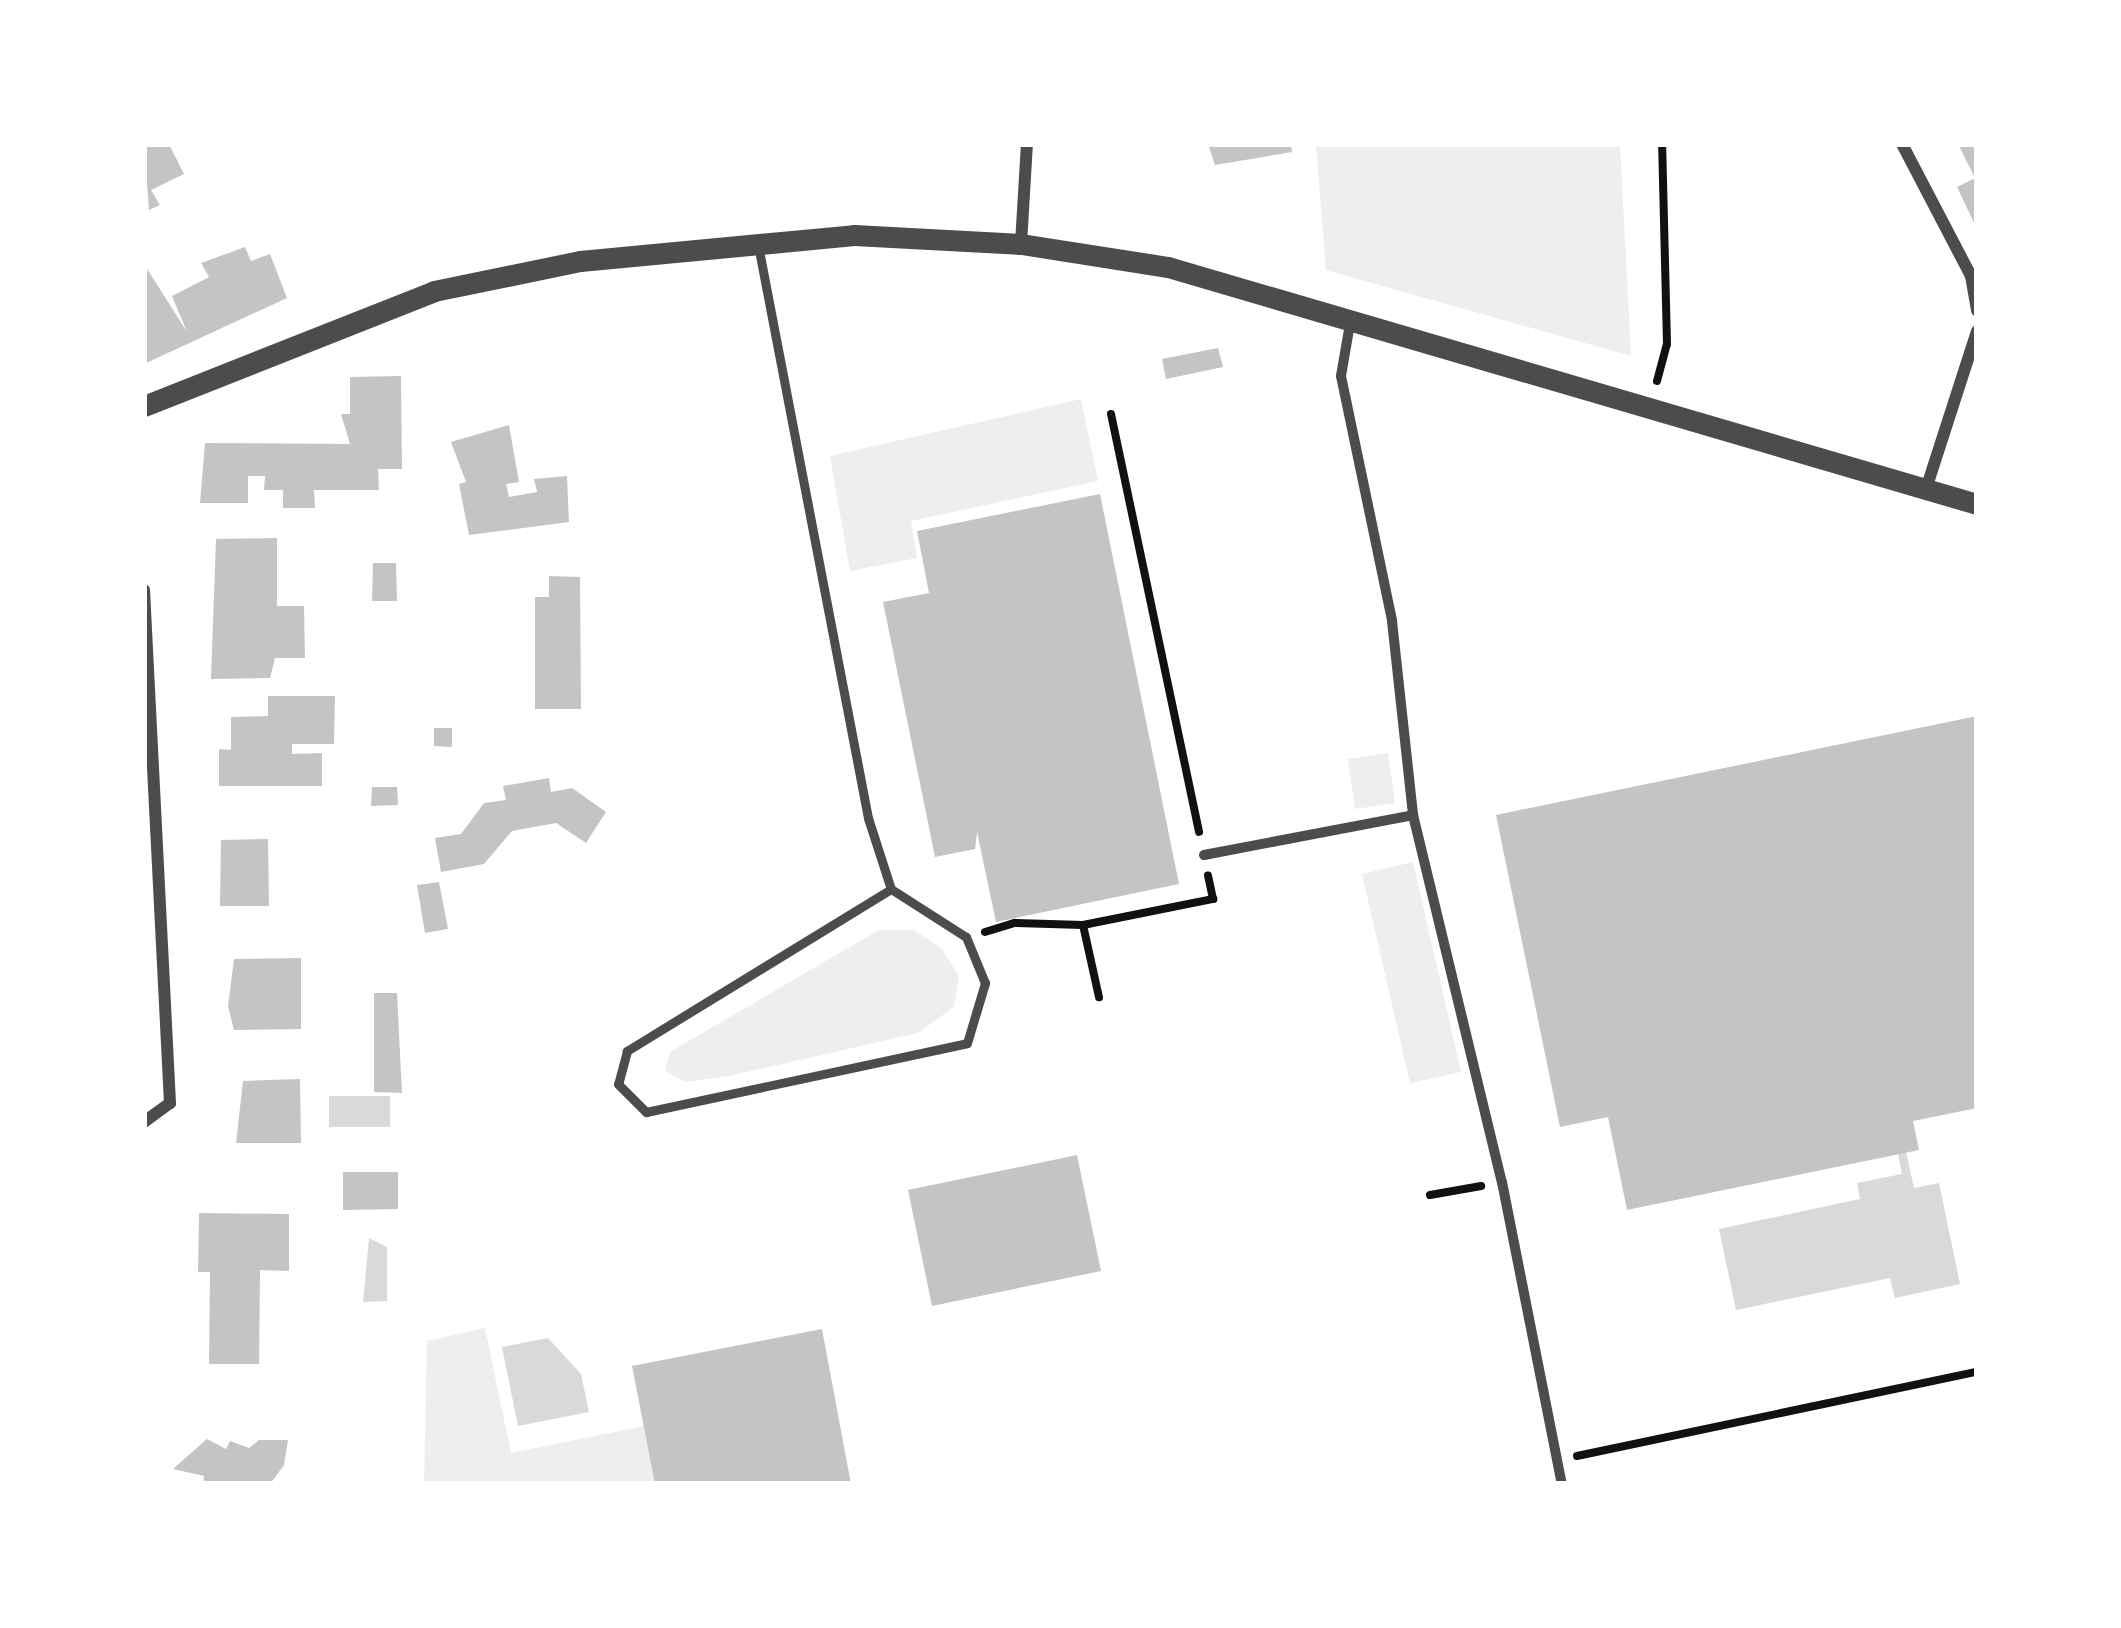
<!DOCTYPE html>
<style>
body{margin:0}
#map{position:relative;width:2121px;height:1628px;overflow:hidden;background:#fff;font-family:Poppins,sans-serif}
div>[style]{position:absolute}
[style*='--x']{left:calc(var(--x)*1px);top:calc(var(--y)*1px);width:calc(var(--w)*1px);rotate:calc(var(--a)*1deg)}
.green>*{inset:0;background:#eee}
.water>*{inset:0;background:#d9d9d9}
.building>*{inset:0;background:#c4c4c4}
.path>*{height:8px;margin:-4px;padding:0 4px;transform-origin:4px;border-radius:4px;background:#111}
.service>*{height:9px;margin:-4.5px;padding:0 4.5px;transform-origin:4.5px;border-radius:4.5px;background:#4c4c4c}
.pedestrian>*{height:10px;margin:-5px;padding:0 5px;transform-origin:5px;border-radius:5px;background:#4c4c4c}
.minor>*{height:12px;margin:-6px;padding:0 6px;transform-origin:6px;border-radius:6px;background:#4c4c4c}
.tertiary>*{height:21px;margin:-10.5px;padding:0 10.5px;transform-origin:10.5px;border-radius:10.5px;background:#4c4c4c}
span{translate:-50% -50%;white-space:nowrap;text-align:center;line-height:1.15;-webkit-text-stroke:9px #fff;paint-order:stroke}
.frame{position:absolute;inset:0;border:147px solid #fff;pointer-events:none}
</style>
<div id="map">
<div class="green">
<i style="clip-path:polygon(1316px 144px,1620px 144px,1631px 356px,1326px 270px)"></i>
<i style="clip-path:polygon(1081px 399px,1098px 481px,911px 521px,917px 558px,850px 571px,830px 456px)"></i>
<i style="clip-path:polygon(1388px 753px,1395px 803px,1355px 809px,1348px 759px)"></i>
<i style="clip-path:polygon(1413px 862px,1461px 1072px,1410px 1083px,1362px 874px)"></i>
<i style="clip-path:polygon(879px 930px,914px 930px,942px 949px,959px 976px,954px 1007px,918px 1033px,729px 1076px,686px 1082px,665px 1071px,670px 1052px)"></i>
<i style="clip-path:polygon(485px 1328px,511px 1453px,644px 1426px,655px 1484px,424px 1484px,427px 1341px)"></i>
</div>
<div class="water">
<i style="clip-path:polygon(329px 1096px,390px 1096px,390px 1127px,329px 1127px)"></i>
<i style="clip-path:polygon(1906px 1152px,1914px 1188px,1939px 1183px,1960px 1284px,1895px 1298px,1890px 1278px,1736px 1310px,1719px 1229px,1860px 1199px,1857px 1183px,1902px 1174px,1898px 1154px)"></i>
<i style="clip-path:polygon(369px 1238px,387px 1247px,387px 1301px,363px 1302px)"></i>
<i style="clip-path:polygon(548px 1338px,581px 1374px,589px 1412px,518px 1426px,502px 1347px)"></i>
</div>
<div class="building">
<i style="clip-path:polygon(144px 144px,169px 144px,184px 174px,151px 190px,160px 205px,149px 210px)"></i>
<i style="clip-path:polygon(1208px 144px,1291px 144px,1292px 152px,1215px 165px)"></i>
<i style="clip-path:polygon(1958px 144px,1977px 144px,1977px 229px,1957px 187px,1975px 178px)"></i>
<i style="clip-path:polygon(245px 247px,251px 261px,270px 254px,287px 298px,144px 364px,144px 264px,187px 332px,172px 296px,209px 277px,201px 263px)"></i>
<i style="clip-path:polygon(1218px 348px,1223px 367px,1166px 379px,1162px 359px)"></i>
<i style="clip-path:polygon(401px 376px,402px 469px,378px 469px,379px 490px,314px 490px,315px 508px,283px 508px,283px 490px,264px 490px,265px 476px,248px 476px,248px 503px,200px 503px,205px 443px,350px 444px,341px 414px,350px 414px,350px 377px)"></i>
<i style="clip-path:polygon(509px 425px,519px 482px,506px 484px,509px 497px,537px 492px,534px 479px,567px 476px,569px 522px,469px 535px,459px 484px,466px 482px,451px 442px)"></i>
<i style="clip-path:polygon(1100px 494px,1179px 884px,996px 922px,977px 832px,975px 849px,935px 857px,883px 602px,929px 593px,917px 531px)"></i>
<i style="clip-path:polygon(277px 538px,277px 606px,304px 606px,305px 658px,275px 658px,270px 678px,211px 679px,216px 539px)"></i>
<i style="clip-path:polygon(373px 563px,396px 563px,397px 601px,372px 601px)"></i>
<i style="clip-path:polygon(549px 576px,580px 577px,581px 709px,535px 709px,535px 597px,549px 597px)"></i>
<i style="clip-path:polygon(268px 696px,335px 696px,334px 744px,292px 744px,292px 754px,322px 753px,322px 786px,219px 786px,219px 749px,231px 750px,231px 717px,268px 716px)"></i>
<i style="clip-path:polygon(1977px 716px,1977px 1108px,1913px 1121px,1919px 1150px,1627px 1210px,1608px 1117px,1560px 1127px,1496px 815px)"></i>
<i style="clip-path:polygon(434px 728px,452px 728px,452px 747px,434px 746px)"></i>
<i style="clip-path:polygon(549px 778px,551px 792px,572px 788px,606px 812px,586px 843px,556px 823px,512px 831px,484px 864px,441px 872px,435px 838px,461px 834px,484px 803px,506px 800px,503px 786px)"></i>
<i style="clip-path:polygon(372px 787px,397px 787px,398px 805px,371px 806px)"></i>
<i style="clip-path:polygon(268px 839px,269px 906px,220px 906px,221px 840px)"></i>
<i style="clip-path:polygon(439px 882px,448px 929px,425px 933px,417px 885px)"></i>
<i style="clip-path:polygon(301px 958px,301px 1029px,234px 1030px,228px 1006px,234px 959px)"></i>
<i style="clip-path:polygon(374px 993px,397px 993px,402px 1093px,374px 1092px)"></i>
<i style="clip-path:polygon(300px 1079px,301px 1143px,236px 1143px,243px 1081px)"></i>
<i style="clip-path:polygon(1077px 1155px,1101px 1271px,932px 1306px,908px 1190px)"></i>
<i style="clip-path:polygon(343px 1172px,398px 1172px,398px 1209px,343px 1210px)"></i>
<i style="clip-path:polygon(199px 1213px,289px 1214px,289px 1271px,260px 1270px,259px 1364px,209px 1364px,210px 1272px,198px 1272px)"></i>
<i style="clip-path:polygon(822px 1329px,851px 1484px,655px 1484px,632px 1366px)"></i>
<i style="clip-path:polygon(207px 1439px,226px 1449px,230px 1441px,249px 1448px,259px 1440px,288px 1440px,284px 1465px,270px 1484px,203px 1484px,204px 1476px,173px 1469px)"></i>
</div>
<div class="path">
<i style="--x:1657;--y:381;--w:38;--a:-75"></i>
<i style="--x:1667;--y:344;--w:200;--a:-91.4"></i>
<i style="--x:1111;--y:414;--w:427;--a:78.1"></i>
<i style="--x:1083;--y:925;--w:74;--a:77.5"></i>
<i style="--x:985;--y:932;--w:31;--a:-17"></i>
<i style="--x:1015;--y:923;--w:68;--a:1.7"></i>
<i style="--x:1083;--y:925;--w:133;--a:-11.3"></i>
<i style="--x:1213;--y:899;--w:24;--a:-102"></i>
<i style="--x:1430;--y:1195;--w:52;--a:-10"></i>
<i style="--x:1577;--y:1456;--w:409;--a:-11.9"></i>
</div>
<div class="service">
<i style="--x:758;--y:245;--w:583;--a:79.13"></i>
<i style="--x:868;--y:818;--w:75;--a:72.1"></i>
<i style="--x:891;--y:889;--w:310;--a:148.5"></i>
<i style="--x:627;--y:1051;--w:34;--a:105"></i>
<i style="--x:618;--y:1084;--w:40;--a:45"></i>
<i style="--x:646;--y:1112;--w:328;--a:-12.1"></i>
<i style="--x:967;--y:1043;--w:63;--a:-73.3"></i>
<i style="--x:985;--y:983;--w:50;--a:-112.4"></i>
<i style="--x:966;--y:937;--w:89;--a:-147.4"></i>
</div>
<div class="pedestrian">
<i style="--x:1351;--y:318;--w:59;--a:99.8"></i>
<i style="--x:1341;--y:376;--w:250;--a:78.2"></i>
<i style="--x:1392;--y:621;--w:195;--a:83.8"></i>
<i style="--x:1413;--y:815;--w:378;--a:76.4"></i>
<i style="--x:1502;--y:1182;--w:308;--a:78.8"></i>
<i style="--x:1204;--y:855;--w:213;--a:-10.8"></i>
</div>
<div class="minor">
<i style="--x:1902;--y:144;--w:149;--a:62.4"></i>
<i style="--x:1971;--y:276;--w:35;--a:80"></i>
<i style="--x:1021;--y:244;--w:100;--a:-86.6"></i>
<i style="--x:1926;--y:489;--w:166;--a:-72.1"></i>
<i style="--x:144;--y:590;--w:514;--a:87.1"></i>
<i style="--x:170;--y:1103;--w:32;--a:144"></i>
</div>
<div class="tertiary">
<i style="--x:144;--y:406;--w:312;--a:-21.6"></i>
<i style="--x:434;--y:291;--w:149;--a:-11.6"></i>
<i style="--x:580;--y:261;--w:275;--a:-5.4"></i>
<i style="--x:854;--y:235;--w:167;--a:3.1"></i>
<i style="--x:1021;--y:244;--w:149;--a:8.9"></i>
<i style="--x:1168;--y:267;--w:843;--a:16.33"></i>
</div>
<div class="frame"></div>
</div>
